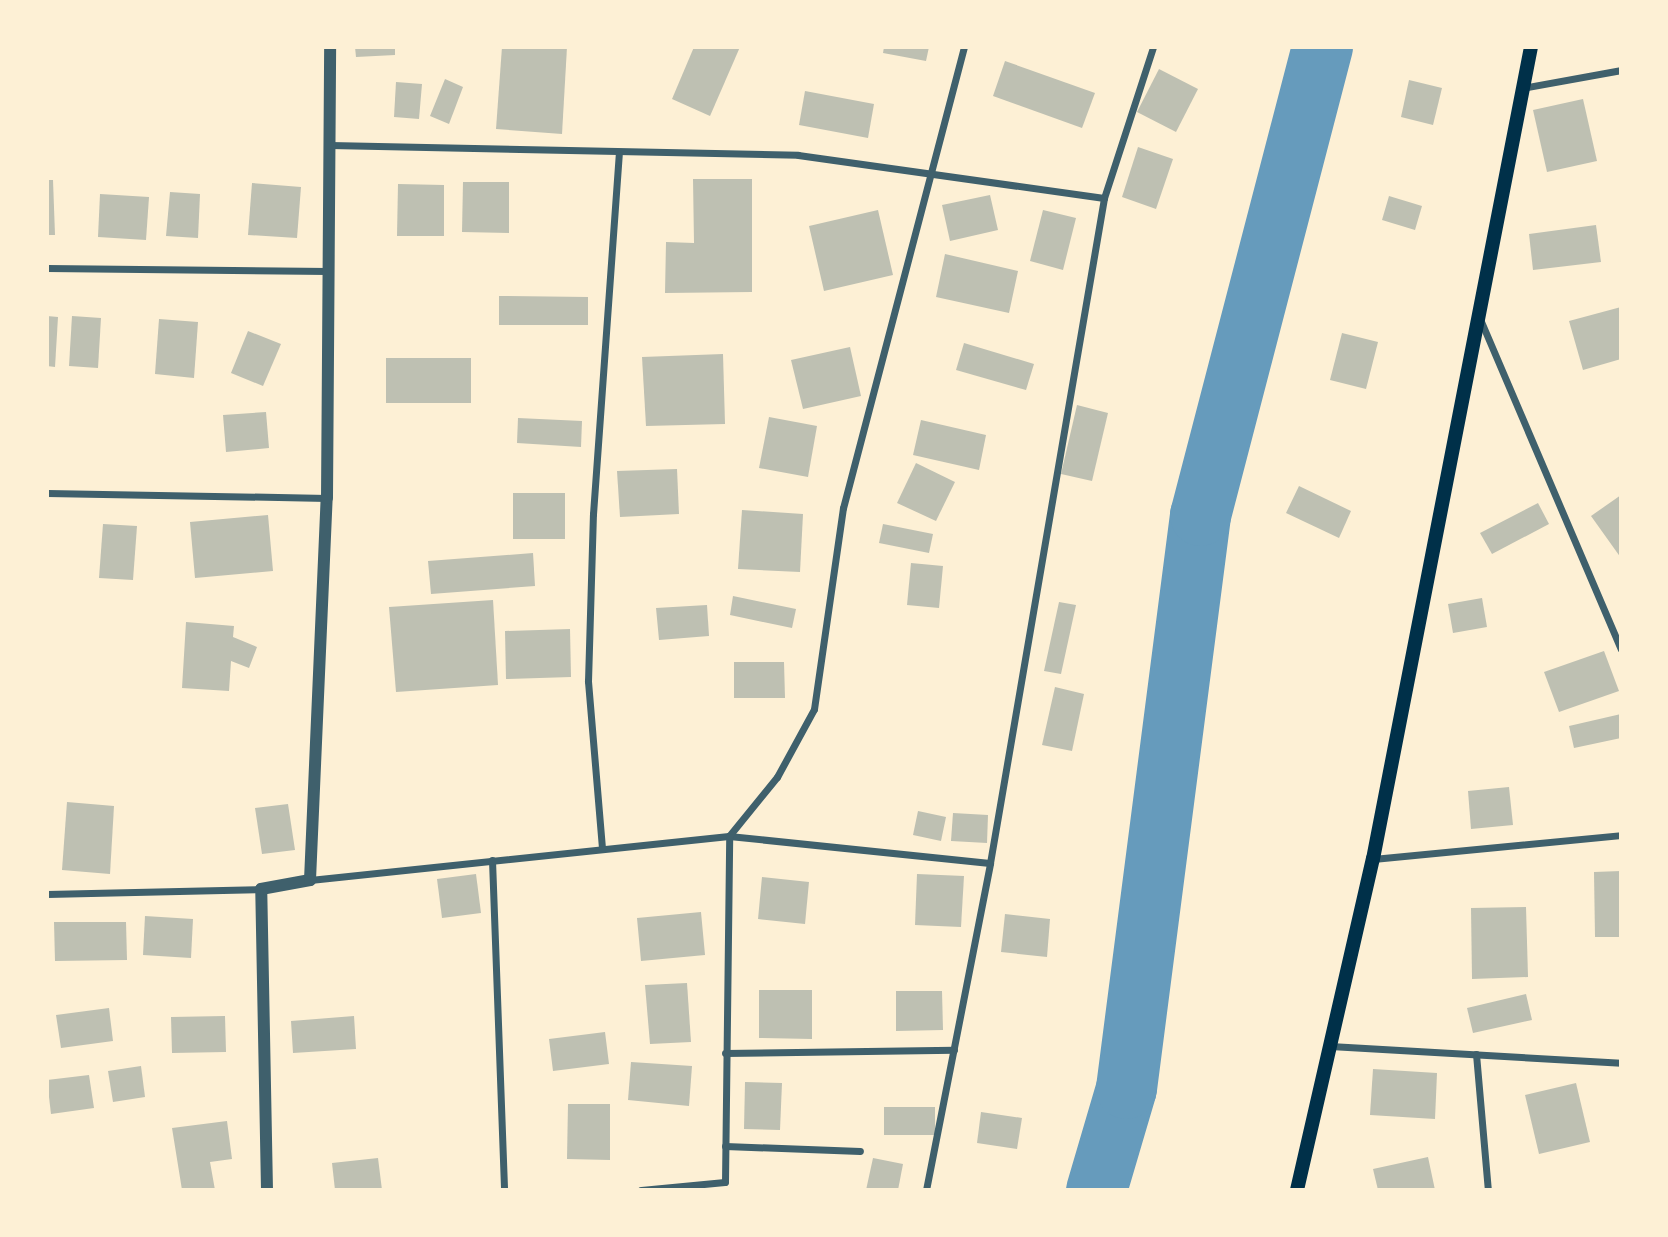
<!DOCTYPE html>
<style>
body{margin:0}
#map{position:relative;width:1668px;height:1237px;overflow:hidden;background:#fdf0d5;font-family:Rubik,sans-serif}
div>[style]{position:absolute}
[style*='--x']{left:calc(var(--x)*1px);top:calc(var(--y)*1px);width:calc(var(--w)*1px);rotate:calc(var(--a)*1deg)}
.river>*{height:61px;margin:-30.5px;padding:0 30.5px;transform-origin:30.5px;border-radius:30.5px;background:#669bbc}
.building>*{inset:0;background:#bec0b2}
.minor>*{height:7px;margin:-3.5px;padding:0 3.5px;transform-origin:3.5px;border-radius:3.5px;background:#3f606c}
.tertiary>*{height:12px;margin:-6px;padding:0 6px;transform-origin:6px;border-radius:6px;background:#3f606c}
.secondary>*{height:14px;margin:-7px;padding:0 7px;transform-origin:7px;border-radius:7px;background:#003049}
span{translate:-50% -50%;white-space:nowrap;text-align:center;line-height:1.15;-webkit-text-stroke:6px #fdf0d5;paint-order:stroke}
.frame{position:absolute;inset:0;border:49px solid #fdf0d5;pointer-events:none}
</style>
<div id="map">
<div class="river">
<i style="--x:1096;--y:1190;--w:106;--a:-73.6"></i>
<i style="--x:1126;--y:1088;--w:578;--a:-82.64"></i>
<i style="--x:1200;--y:515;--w:484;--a:-75.4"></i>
</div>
<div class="building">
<i style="clip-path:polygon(355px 47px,395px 47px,395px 55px,356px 57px)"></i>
<i style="clip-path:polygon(502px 47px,567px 47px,562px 134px,496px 129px)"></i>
<i style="clip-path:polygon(694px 47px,740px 47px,710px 116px,672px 99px)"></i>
<i style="clip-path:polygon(884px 47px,929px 47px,926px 61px,883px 53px)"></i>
<i style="clip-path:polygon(1005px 61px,1095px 93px,1082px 128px,993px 96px)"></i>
<i style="clip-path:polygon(1159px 69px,1198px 89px,1176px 132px,1137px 112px)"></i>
<i style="clip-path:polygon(445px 79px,463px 87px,449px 124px,430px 116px)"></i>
<i style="clip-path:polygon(1409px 80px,1442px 88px,1433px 125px,1401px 117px)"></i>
<i style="clip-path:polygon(396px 82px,422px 84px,419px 119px,394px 117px)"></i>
<i style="clip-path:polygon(805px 91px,874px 104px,868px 138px,799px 125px)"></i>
<i style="clip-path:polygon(1583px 99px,1597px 161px,1547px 172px,1533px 110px)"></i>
<i style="clip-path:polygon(1138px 147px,1173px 159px,1156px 209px,1122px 197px)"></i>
<i style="clip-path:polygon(693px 179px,752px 179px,752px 292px,665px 293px,666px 242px,694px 243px)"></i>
<i style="clip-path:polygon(47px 180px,53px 180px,55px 235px,47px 235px)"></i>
<i style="clip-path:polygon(463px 182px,509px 182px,509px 233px,462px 232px)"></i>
<i style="clip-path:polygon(252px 183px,301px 187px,297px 238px,248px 235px)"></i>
<i style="clip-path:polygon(398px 184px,444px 185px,444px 236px,397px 236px)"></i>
<i style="clip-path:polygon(170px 192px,200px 194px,198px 238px,166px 236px)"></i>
<i style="clip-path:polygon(100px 194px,149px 197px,146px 240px,98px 237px)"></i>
<i style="clip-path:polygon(990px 195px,998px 230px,950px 241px,942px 205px)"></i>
<i style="clip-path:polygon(1389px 196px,1422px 206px,1415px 230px,1382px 220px)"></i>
<i style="clip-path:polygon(878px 210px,893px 275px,824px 291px,809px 226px)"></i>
<i style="clip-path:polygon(1043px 210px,1076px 218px,1063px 270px,1030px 261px)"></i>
<i style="clip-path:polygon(1596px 225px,1601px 262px,1533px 270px,1529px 234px)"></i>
<i style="clip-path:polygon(945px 254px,1018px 271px,1009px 313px,936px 297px)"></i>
<i style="clip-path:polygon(499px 296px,588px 297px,588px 325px,499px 325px)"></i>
<i style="clip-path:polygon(1621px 307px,1621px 359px,1583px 370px,1569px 321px)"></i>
<i style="clip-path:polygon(47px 316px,58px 317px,55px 367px,47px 366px)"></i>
<i style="clip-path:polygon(72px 316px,101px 318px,98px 368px,69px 366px)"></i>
<i style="clip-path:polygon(159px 319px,198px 322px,194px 378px,155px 374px)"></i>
<i style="clip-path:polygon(248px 331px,281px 344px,263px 386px,231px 373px)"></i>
<i style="clip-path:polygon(1342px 333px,1378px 342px,1366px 389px,1330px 380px)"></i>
<i style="clip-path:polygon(964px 343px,1034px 364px,1026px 390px,956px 370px)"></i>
<i style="clip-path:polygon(850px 347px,861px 396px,803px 409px,791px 360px)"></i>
<i style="clip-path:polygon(723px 354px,725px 424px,646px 426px,642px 357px)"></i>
<i style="clip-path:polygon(386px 358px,471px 358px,471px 403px,386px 403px)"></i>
<i style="clip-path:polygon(1077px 405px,1108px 413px,1092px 481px,1061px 474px)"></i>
<i style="clip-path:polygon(266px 412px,269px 448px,226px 452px,223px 415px)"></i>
<i style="clip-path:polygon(769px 417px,817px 426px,808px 477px,759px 468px)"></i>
<i style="clip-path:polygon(518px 418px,582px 421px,581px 447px,517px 443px)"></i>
<i style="clip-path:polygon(921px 420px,986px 435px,979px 470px,913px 455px)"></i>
<i style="clip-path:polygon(916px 463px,955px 482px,936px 521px,897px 503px)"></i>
<i style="clip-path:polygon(677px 469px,679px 514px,620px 517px,617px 471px)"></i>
<i style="clip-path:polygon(1299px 486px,1351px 511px,1339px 538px,1286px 513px)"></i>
<i style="clip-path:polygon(513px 493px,565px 493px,565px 539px,513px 539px)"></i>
<i style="clip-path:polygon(1621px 495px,1621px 558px,1591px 516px)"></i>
<i style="clip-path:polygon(1538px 503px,1549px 524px,1492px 554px,1480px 533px)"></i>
<i style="clip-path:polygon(742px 510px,803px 514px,800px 572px,738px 569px)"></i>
<i style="clip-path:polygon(268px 515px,273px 571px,195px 578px,190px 522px)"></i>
<i style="clip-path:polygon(103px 524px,137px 526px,133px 580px,99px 578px)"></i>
<i style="clip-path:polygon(883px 524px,933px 534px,929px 553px,879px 543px)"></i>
<i style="clip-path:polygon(533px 553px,535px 586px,431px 594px,428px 561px)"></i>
<i style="clip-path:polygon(911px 563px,943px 566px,939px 608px,907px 605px)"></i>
<i style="clip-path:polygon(733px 596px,796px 609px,792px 628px,730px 615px)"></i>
<i style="clip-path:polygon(1482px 598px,1487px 627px,1453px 633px,1448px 604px)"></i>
<i style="clip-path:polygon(493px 600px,498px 685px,396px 692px,389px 607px)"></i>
<i style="clip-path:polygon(1059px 602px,1076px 605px,1061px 674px,1044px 671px)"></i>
<i style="clip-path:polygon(707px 605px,709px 636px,659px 640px,656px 608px)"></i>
<i style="clip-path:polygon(186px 622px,234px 626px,233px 637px,257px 647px,249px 668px,231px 661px,229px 691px,182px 688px)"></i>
<i style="clip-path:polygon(570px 629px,571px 677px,506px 679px,505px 631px)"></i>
<i style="clip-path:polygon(1604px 651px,1619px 691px,1559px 712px,1544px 672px)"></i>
<i style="clip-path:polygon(734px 662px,784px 662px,785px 698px,734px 698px)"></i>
<i style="clip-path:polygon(1055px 687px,1084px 694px,1072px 751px,1042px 745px)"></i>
<i style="clip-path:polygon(1621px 714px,1621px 738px,1574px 748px,1569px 726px)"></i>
<i style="clip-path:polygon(1509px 787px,1513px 825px,1471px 829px,1468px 791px)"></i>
<i style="clip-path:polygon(67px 802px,114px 806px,110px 874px,62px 870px)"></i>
<i style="clip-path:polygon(288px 804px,295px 850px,262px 854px,255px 808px)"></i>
<i style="clip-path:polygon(918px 811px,946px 817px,941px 841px,913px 835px)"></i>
<i style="clip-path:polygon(953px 813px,988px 815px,987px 843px,951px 841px)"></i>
<i style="clip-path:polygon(1621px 871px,1621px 937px,1595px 937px,1594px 872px)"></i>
<i style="clip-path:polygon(476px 874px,481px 913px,442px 918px,437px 879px)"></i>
<i style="clip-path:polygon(917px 874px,964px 876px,961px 927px,915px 925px)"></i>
<i style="clip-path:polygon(762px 877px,809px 882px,805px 924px,758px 919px)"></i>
<i style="clip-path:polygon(1526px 907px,1528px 977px,1472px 979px,1471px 908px)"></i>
<i style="clip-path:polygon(701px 912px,705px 955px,641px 961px,637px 918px)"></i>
<i style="clip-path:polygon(1005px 914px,1050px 919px,1047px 957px,1001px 952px)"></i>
<i style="clip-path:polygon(145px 916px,193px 919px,191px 958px,143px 955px)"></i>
<i style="clip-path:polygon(54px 922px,126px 922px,127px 960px,55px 961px)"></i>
<i style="clip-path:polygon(687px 983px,691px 1042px,650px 1044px,645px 985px)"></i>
<i style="clip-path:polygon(759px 990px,812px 990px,812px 1039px,759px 1038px)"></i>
<i style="clip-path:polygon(896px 991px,942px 991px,943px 1030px,896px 1031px)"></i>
<i style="clip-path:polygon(1526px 994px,1532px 1020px,1473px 1033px,1467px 1008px)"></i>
<i style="clip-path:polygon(109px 1008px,113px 1041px,61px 1048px,56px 1015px)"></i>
<i style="clip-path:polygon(225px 1016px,226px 1052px,172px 1053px,171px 1017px)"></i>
<i style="clip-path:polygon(354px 1016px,356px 1049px,293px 1053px,291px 1021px)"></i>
<i style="clip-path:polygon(605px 1032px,609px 1064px,553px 1071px,549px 1039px)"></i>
<i style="clip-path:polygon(631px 1062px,692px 1066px,689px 1106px,628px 1100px)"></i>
<i style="clip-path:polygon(141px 1066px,145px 1097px,113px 1102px,108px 1071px)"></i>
<i style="clip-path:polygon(1373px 1069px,1437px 1073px,1435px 1119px,1370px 1115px)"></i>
<i style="clip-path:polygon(89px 1075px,94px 1108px,51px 1114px,47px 1080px)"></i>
<i style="clip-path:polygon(745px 1082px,782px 1083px,780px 1130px,744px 1129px)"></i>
<i style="clip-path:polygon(1576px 1083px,1590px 1142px,1539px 1154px,1525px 1095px)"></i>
<i style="clip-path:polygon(568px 1104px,610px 1104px,610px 1160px,567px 1159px)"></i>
<i style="clip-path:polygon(884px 1107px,935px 1107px,935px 1135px,884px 1135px)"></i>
<i style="clip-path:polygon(981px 1112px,1022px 1118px,1017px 1149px,977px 1143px)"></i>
<i style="clip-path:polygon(227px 1121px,232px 1159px,210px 1162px,215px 1190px,182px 1190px,172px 1128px)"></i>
<i style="clip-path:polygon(1428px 1157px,1435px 1190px,1378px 1190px,1373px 1169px)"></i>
<i style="clip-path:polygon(378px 1158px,382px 1190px,335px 1190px,332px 1163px)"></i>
<i style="clip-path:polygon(873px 1158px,903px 1164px,898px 1190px,866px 1190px)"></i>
</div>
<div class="minor">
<i style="--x:1522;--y:88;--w:101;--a:-10.3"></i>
<i style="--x:330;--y:145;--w:468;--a:1.2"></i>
<i style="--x:798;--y:155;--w:309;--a:8"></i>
<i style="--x:47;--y:268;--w:281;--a:0.6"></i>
<i style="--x:1480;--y:319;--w:359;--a:66.9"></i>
<i style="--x:47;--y:493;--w:280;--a:1"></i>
<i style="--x:602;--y:848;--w:168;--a:-94.8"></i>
<i style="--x:588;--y:681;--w:167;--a:-88.3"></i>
<i style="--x:593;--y:514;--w:360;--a:-85.9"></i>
<i style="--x:1373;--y:859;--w:249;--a:-5.5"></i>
<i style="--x:492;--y:860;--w:330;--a:87.9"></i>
<i style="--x:310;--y:880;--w:421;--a:-6"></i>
<i style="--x:729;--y:836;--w:262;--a:5.9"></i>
<i style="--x:47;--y:894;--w:214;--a:-1.3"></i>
<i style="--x:1330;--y:1046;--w:291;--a:3.3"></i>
<i style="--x:725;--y:1053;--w:229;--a:-0.8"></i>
<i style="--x:1476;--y:1054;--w:137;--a:85"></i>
<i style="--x:725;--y:1146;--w:135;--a:2.1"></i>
<i style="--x:641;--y:1190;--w:84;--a:-5.4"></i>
<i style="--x:725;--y:1182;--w:346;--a:-89.3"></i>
<i style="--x:729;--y:836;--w:76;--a:-50.9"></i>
<i style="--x:777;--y:777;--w:77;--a:-61.4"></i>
<i style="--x:814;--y:709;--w:203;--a:-81.8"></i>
<i style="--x:843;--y:508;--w:477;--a:-75.3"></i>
<i style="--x:926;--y:1190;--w:333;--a:-78.9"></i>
<i style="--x:990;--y:863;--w:675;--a:-80.27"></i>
<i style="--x:1104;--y:198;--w:159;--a:-72"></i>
</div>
<div class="tertiary">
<i style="--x:267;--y:1190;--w:301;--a:-91.1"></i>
<i style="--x:261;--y:889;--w:50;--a:-10.4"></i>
<i style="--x:310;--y:880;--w:382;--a:-87.5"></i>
<i style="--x:327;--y:498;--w:451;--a:-89.6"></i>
</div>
<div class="secondary">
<i style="--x:1297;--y:1190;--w:340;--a:-77.1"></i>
<i style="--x:1373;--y:859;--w:827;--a:-78.99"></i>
</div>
<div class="frame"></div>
</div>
